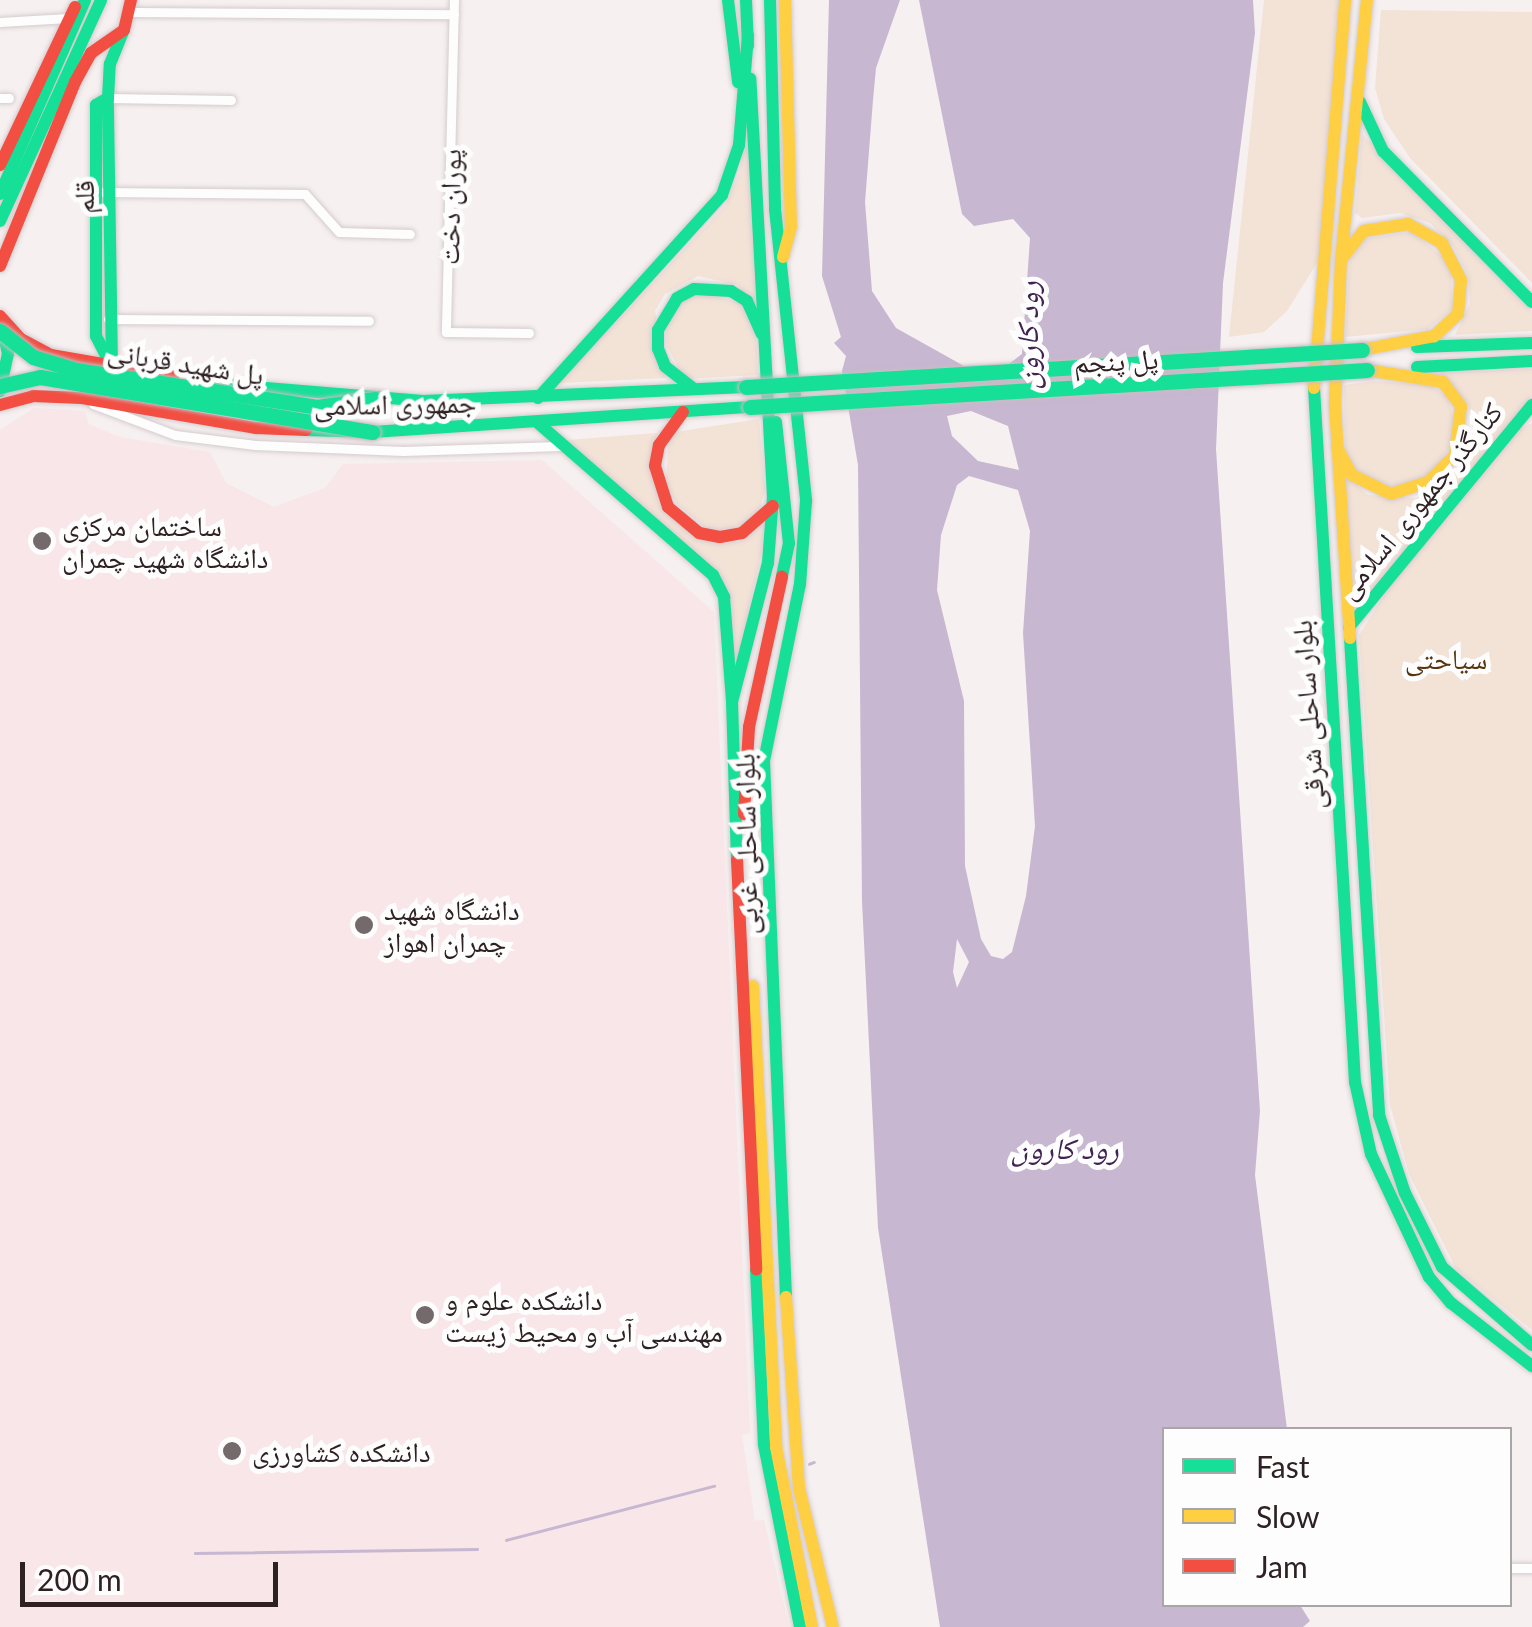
<!DOCTYPE html>
<meta charset="utf-8">
<style>
body{margin:0}
#map{position:relative;width:1532px;height:1627px;overflow:hidden;background:#f6f0f0;font-family:Lato,"Noto Naskh Arabic",sans-serif}
div>[style]{position:absolute}
[style*='--x']{left:calc(var(--x)*1px);top:calc(var(--y)*1px);width:calc(var(--w)*1px);rotate:calc(var(--a)*1deg)}
.built>*{inset:0;background:#f8e6e9}
.green>*{inset:0;background:#f3e2d6}
.water>*{inset:0;background:#c7b7d1}
.stream>*{height:2.5px;margin:-1.25px;padding:0 1.25px;transform-origin:1.25px;border-radius:1.25px;background:#c7b7d1}
.roads{filter:drop-shadow(0 0 2px #d5cbcd) drop-shadow(0 0 2px #d5cbcd)}
.street>*{height:9px;margin:-4.5px;padding:0 4.5px;transform-origin:4.5px;border-radius:4.5px;background:#fefdfd}
.fast>*{height:12px;margin:-6px;padding:0 6px;transform-origin:6px;border-radius:6px;background:#16e098}
.slow>*{height:12px;margin:-6px;padding:0 6px;transform-origin:6px;border-radius:6px;background:#ffcf43}
.jam>*{height:12px;margin:-6px;padding:0 6px;transform-origin:6px;border-radius:6px;background:#f24e42}
.bridges{filter:drop-shadow(0 0 2px #c8bdc3) drop-shadow(0 0 2px #c8bdc3)}
.fast-bridge>*{height:15px;margin:-7.5px;padding:0 7.5px;transform-origin:7.5px;border-radius:7.5px;background:#16e098}
.dots>*{width:28px;height:28px;translate:-50% -50%;box-sizing:border-box;border:5px solid #fdfdfd;border-radius:50%}
span{translate:-50% -50%;white-space:nowrap;text-align:center;line-height:1.15;-webkit-text-stroke:10px #fdfdfd;paint-order:stroke}
.street-label{font-size:28px;color:#2e2123}
.poi-label{font-size:28px;color:#2e2123}
.left{translate:0 -50%;text-align:left}
.park-label{font-size:28px;color:#583411}
.water-label{font-size:30px;color:#402353;font-style:italic}
.legend{position:absolute;left:1162px;top:1427px;width:350px;height:180px;box-sizing:border-box;background:#fdfdfd;border:2px solid #aaa5a6;margin:0;padding:12px 18px;list-style:none;font-size:30px;color:#2e2123}
.legend li{display:flex;align-items:center;gap:20px;height:50px}
.legend b{width:50px;border:2px solid #aaa5a6}
.scale{position:absolute;left:20px;top:1562px;width:258px;height:45px;box-sizing:border-box;border:5px solid #2e2123;border-top:0;padding-left:12px;font-size:30px;line-height:35px;white-space:nowrap;color:#2e2123;-webkit-text-stroke:8px #fdfdfd;paint-order:stroke}
</style>
<div id="map">
<div class="built">
<i style="clip-path:polygon(34px 408px,86px 411px,88px 424px,120px 437px,210px 452px,226px 483px,274px 507px,325px 488px,343px 464px,542px 460px,714px 612px,750px 1433px,742px 1435px,755px 1521px,764px 1520px,789px 1627px,0 1627px,0 430px)"></i>
</div>
<div class="green">
<i style="clip-path:polygon(1264px 0,1346px 0,1320px 258px,1287px 311px,1264px 332px,1229px 337px)"></i>
<i style="clip-path:polygon(1381px 10px,1532px 12px,1532px 283px,1410px 158px,1384px 119px,1375px 88px)"></i>
<i style="clip-path:polygon(746px 123px,758px 313px,738px 285px,698px 276px,665px 294px,655px 311px,666px 378px,559px 383px,725px 206px,740px 172px)"></i>
<i style="clip-path:polygon(1362px 134px,1532px 312px,1532px 331px,1455px 335px,1470px 304px,1468px 275px,1454px 247px,1430px 223px,1400px 213px,1362px 218px,1355px 213px)"></i>
<i style="clip-path:polygon(1412px 232px,1444px 258px,1451px 274px,1452px 309px,1428px 329px,1345px 337px,1350px 260px,1366px 239px)"></i>
<i style="clip-path:polygon(691px 290px,740px 303px,756px 336px,758px 375px,684px 379px,667px 346px,666px 318px)"></i>
<i style="clip-path:polygon(1532px 369px,1532px 395px,1352px 617px,1343px 473px,1368px 495px,1416px 498px,1445px 481px,1467px 456px,1473px 431px,1468px 404px,1439px 372px)"></i>
<i style="clip-path:polygon(1374px 381px,1430px 385px,1449px 398px,1457px 436px,1431px 475px,1392px 488px,1355px 470px,1345px 448px,1344px 385px)"></i>
<i style="clip-path:polygon(759px 419px,765px 490px,759px 513px,747px 524px,711px 532px,677px 504px,666px 484px,669px 433px)"></i>
<i style="clip-path:polygon(1532px 423px,1532px 1330px,1456px 1269px,1409px 1174px,1390px 1105px,1359px 635px,1388px 589px,1517px 430px)"></i>
<i style="clip-path:polygon(657px 433px,651px 466px,695px 538px,737px 542px,769px 520px,734px 672px,727px 588px,567px 440px)"></i>
</div>
<div class="water">
<i style="clip-path:polygon(evenodd,829px 0,900px 0,876px 68px,873px 100px,865px 202px,872px 291px,896px 328px,964px 366px,1009px 364px,1022px 354px,1030px 238px,1013px 219px,974px 226px,962px 214px,919px 0,1253px 0,1255px 33px,1223px 283px,1216px 449px,1260px 1111px,1255px 1175px,1287px 1429px,1164px 1430px,1164px 1604px,1300px 1605px,1310px 1621px,1303px 1627px,940px 1627px,878px 1228px,862px 901px,858px 465px,842px 371px,846px 356px,834px 343px,841px 337px,822px 276px,829px 0,971px 411px,1008px 426px,1019px 470px,978px 461px,952px 436px,947px 416px,971px 411px,829px 0,969px 476px,1018px 490px,1030px 531px,1023px 633px,1035px 826px,1026px 896px,1012px 952px,1003px 959px,991px 956px,981px 939px,965px 866px,964px 701px,937px 590px,941px 535px,957px 485px,969px 476px,829px 0,957px 939px,969px 962px,957px 988px,953px 972px,957px 939px)"></i>
</div>
<div class="stream">
<i style="--x:809;--y:1464;--w:5;--a:-22"></i>
<i style="--x:506;--y:1540;--w:215;--a:-14.6"></i>
<i style="--x:195;--y:1553;--w:282;--a:-0.8"></i>
</div>
<div class="roads">
<div class="street">
<i style="--x:454;--y:0;--w:332;--a:91.4"></i>
<i style="--x:446;--y:332;--w:83;--a:0.7"></i>
<i style="--x:133;--y:12;--w:321;--a:0.4"></i>
<i style="--x:0;--y:22;--w:68;--a:-3.4"></i>
<i style="--x:0;--y:98;--w:9;--a:0"></i>
<i style="--x:108;--y:98;--w:123;--a:0.9"></i>
<i style="--x:104;--y:192;--w:201;--a:0.6"></i>
<i style="--x:305;--y:194;--w:51;--a:48.2"></i>
<i style="--x:339;--y:232;--w:71;--a:1.6"></i>
<i style="--x:108;--y:319;--w:261;--a:0.4"></i>
<i style="--x:93;--y:404;--w:88;--a:20.7"></i>
<i style="--x:175;--y:435;--w:81;--a:7.1"></i>
<i style="--x:255;--y:445;--w:148;--a:2.3"></i>
<i style="--x:403;--y:451;--w:157;--a:-1.8"></i>
<i style="--x:1510;--y:1568;--w:22;--a:0"></i>
</div>
<div class="fast">
<i style="--x:728;--y:0;--w:83;--a:83"></i>
<i style="--x:746;--y:0;--w:46;--a:87.5"></i>
<i style="--x:770;--y:0;--w:209;--a:88.6"></i>
<i style="--x:775;--y:209;--w:294;--a:83.9"></i>
<i style="--x:806;--y:501;--w:83;--a:94.1"></i>
<i style="--x:800;--y:584;--w:181;--a:101.5"></i>
<i style="--x:764;--y:761;--w:536;--a:87.65"></i>
<i style="--x:108;--y:98;--w:14;--a:150"></i>
<i style="--x:96;--y:105;--w:231;--a:90"></i>
<i style="--x:96;--y:336;--w:31;--a:63"></i>
<i style="--x:1360;--y:102;--w:54;--a:64.9"></i>
<i style="--x:1383;--y:151;--w:212;--a:45.4"></i>
<i style="--x:0;--y:194;--w:212;--a:-66.3"></i>
<i style="--x:0;--y:221;--w:243;--a:-65.4"></i>
<i style="--x:1417;--y:347;--w:115;--a:-2"></i>
<i style="--x:112;--y:366;--w:268;--a:-90.9"></i>
<i style="--x:108;--y:98;--w:34;--a:-87"></i>
<i style="--x:110;--y:64;--w:35;--a:-68"></i>
<i style="--x:1417;--y:367;--w:115;--a:-3"></i>
<i style="--x:218;--y:384;--w:206;--a:4.7"></i>
<i style="--x:423;--y:401;--w:323;--a:-2.5"></i>
<i style="--x:1314;--y:388;--w:695;--a:86.62"></i>
<i style="--x:1355;--y:1082;--w:74;--a:77.5"></i>
<i style="--x:1371;--y:1154;--w:136;--a:64.8"></i>
<i style="--x:1429;--y:1277;--w:34;--a:50"></i>
<i style="--x:1451;--y:1303;--w:103;--a:37.9"></i>
<i style="--x:694;--y:389;--w:37;--a:-142"></i>
<i style="--x:665;--y:366;--w:18;--a:-112"></i>
<i style="--x:658;--y:349;--w:19;--a:-90"></i>
<i style="--x:658;--y:330;--w:37;--a:-59"></i>
<i style="--x:677;--y:298;--w:19;--a:-28"></i>
<i style="--x:694;--y:289;--w:37;--a:3"></i>
<i style="--x:731;--y:291;--w:19;--a:32"></i>
<i style="--x:747;--y:301;--w:36;--a:66"></i>
<i style="--x:0;--y:391;--w:38;--a:-78"></i>
<i style="--x:8;--y:354;--w:29;--a:-102"></i>
<i style="--x:538;--y:398;--w:274;--a:-47.8"></i>
<i style="--x:722;--y:195;--w:53;--a:-71.2"></i>
<i style="--x:739;--y:145;--w:110;--a:-85.3"></i>
<i style="--x:776;--y:422;--w:122;--a:83.9"></i>
<i style="--x:789;--y:543;--w:35;--a:102"></i>
<i style="--x:538;--y:423;--w:232;--a:41"></i>
<i style="--x:713;--y:575;--w:25;--a:63"></i>
<i style="--x:724;--y:597;--w:105;--a:85.6"></i>
<i style="--x:306;--y:430;--w:66;--a:1.7"></i>
<i style="--x:372;--y:432;--w:379;--a:-3.8"></i>
<i style="--x:1349;--y:627;--w:288;--a:-50.5"></i>
<i style="--x:1350;--y:638;--w:478;--a:86.5"></i>
<i style="--x:1379;--y:1115;--w:82;--a:71.6"></i>
<i style="--x:1405;--y:1193;--w:83;--a:63.4"></i>
<i style="--x:1442;--y:1267;--w:119;--a:40.9"></i>
<i style="--x:737;--y:860;--w:158;--a:-91.8"></i>
<i style="--x:732;--y:702;--w:144;--a:-75.5"></i>
<i style="--x:768;--y:563;--w:66;--a:-85.7"></i>
<i style="--x:773;--y:497;--w:419;--a:-93.1"></i>
<i style="--x:756;--y:1270;--w:175;--a:87.4"></i>
<i style="--x:764;--y:1445;--w:186;--a:78.8"></i>
</div>
<div class="slow">
<i style="--x:783;--y:257;--w:31;--a:-75"></i>
<i style="--x:791;--y:227;--w:227;--a:-91.5"></i>
<i style="--x:1341;--y:260;--w:37;--a:-52"></i>
<i style="--x:1364;--y:231;--w:45;--a:-9"></i>
<i style="--x:1408;--y:224;--w:39;--a:29"></i>
<i style="--x:1442;--y:243;--w:42;--a:62.8"></i>
<i style="--x:1461;--y:280;--w:34;--a:95"></i>
<i style="--x:1458;--y:314;--w:33;--a:137"></i>
<i style="--x:1434;--y:336;--w:73;--a:169"></i>
<i style="--x:1314;--y:388;--w:389;--a:-85.4"></i>
<i style="--x:1337;--y:447;--w:32;--a:62"></i>
<i style="--x:1352;--y:475;--w:43;--a:26"></i>
<i style="--x:1391;--y:494;--w:39;--a:-18"></i>
<i style="--x:1428;--y:482;--w:38;--a:-45"></i>
<i style="--x:1455;--y:455;--w:49;--a:-83"></i>
<i style="--x:1461;--y:406;--w:30;--a:-127"></i>
<i style="--x:1443;--y:382;--w:77;--a:-171"></i>
<i style="--x:1350;--y:638;--w:235;--a:-93.7"></i>
<i style="--x:1335;--y:403;--w:143;--a:-87.6"></i>
<i style="--x:1341;--y:260;--w:261;--a:-84.3"></i>
<i style="--x:753;--y:986;--w:462;--a:87.1"></i>
<i style="--x:776;--y:1447;--w:184;--a:78.7"></i>
<i style="--x:786;--y:1297;--w:191;--a:86.1"></i>
<i style="--x:799;--y:1488;--w:143;--a:76.3"></i>
</div>
<div class="jam">
<i style="--x:0;--y:165;--w:175;--a:-64.6"></i>
<i style="--x:0;--y:266;--w:199;--a:-67.8"></i>
<i style="--x:75;--y:82;--w:33;--a:-61"></i>
<i style="--x:91;--y:53;--w:40;--a:-34.9"></i>
<i style="--x:124;--y:30;--w:31;--a:-77"></i>
<i style="--x:0;--y:316;--w:31;--a:48"></i>
<i style="--x:21;--y:339;--w:34;--a:28"></i>
<i style="--x:51;--y:355;--w:124;--a:9.8"></i>
<i style="--x:0;--y:405;--w:34;--a:-15"></i>
<i style="--x:33;--y:396;--w:49;--a:2.3"></i>
<i style="--x:82;--y:398;--w:177;--a:9.8"></i>
<i style="--x:256;--y:428;--w:50;--a:2.3"></i>
<i style="--x:683;--y:412;--w:41;--a:126"></i>
<i style="--x:659;--y:445;--w:21;--a:101"></i>
<i style="--x:655;--y:466;--w:43;--a:72.4"></i>
<i style="--x:668;--y:507;--w:40;--a:40"></i>
<i style="--x:699;--y:533;--w:21;--a:11"></i>
<i style="--x:720;--y:537;--w:22;--a:-10"></i>
<i style="--x:742;--y:533;--w:41;--a:-41.1"></i>
<i style="--x:744;--y:814;--w:87;--a:-86.7"></i>
<i style="--x:749;--y:727;--w:154;--a:-77.6"></i>
<i style="--x:737;--y:860;--w:410;--a:87.3"></i>
</div>
</div>
<div class="bridges">
<div class="fast-bridge">
<i style="--x:0;--y:331;--w:42;--a:38.2"></i>
<i style="--x:33;--y:357;--w:45;--a:16.8"></i>
<i style="--x:76;--y:370;--w:244;--a:8.7"></i>
<i style="--x:317;--y:407;--w:59;--a:-7.9"></i>
<i style="--x:0;--y:386;--w:41;--a:-12.7"></i>
<i style="--x:40;--y:377;--w:337;--a:9.4"></i>
<i style="--x:746;--y:387;--w:617;--a:-3.44"></i>
<i style="--x:750;--y:407;--w:618;--a:-3.43"></i>
</div>
</div>
<div class="dots">
<i style="left:42px;top:541px;background:#74696b"></i>
<i style="left:364px;top:925px;background:#74696b"></i>
<i style="left:425px;top:1315px;background:#74696b"></i>
<i style="left:232px;top:1451px;background:#74696b"></i>
</div>
<div class="street-label">
<span style="left:83px;top:197px;rotate:-90deg">قلم</span>
<span style="left:449px;top:207px;rotate:-89deg">پوران دخت</span>
<span style="left:1116px;top:360px;rotate:-3deg">پل پنجم</span>
<span style="left:186px;top:362px;rotate:9deg">پل شهید قربانی</span>
<span style="left:395px;top:403px;rotate:-1deg">جمهوری اسلامی</span>
<span style="left:1419px;top:500px;rotate:-51deg">کنارگذر جمهوری اسلامی</span>
<span style="left:1307px;top:715px;rotate:-94deg">بلوار ساحلی شرقی</span>
<span style="left:745px;top:844px;rotate:-91deg">بلوار ساحلی غربی</span>
</div>
<div class="poi-label">
<span class="left" style="left:62px;top:541px">ساختمان مرکزی<br>دانشگاه شهید چمران</span>
<span class="left" style="left:384px;top:925px">دانشگاه شهید<br>چمران اهواز</span>
<span class="left" style="left:445px;top:1315px">دانشکده علوم و<br>مهندسی آب و محیط زیست</span>
<span class="left" style="left:252px;top:1451px">دانشکده کشاورزی</span>
</div>
<div class="park-label">
<span style="left:1446px;top:658px">سیاحتی</span>
</div>
<div class="water-label">
<span style="left:1026px;top:335px;rotate:-90deg">رود کارون</span>
<span style="left:1065px;top:1147px">رود کارون</span>
</div>
<ul class="legend">
<li><b style="height:12px;background:#16e098"></b>Fast</li>
<li><b style="height:12px;background:#ffcf43"></b>Slow</li>
<li><b style="height:12px;background:#f24e42"></b>Jam</li>
</ul>
<div class="scale">200 m</div>
</div>
